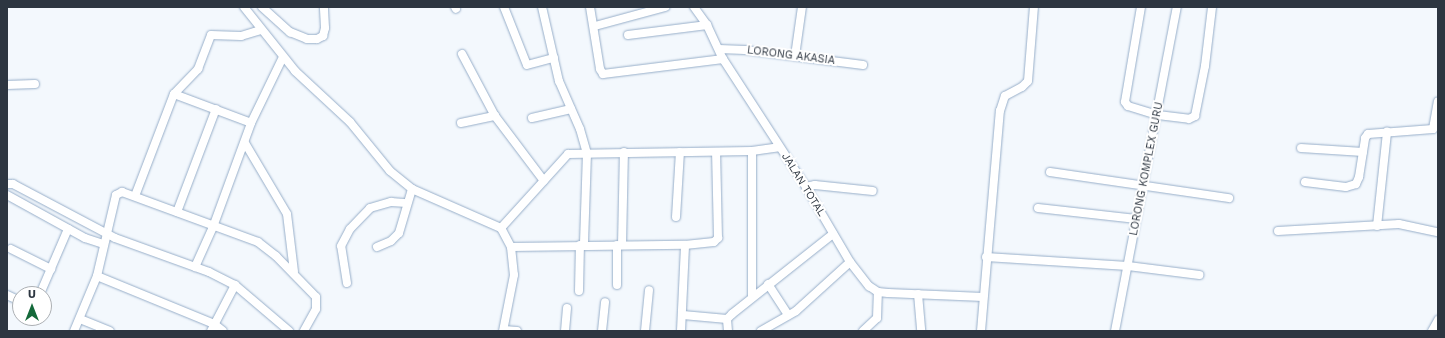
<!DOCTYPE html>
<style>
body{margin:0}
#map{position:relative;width:1445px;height:338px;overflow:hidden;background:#f3f8fd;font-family:"Work Sans",sans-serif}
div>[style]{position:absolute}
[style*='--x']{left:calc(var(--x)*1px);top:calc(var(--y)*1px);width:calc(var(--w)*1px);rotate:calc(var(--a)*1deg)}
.roads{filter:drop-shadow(0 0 1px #97aec9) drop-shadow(0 0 1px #97aec9)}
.street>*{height:8px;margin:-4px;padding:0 4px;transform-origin:4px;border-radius:4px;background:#fff}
span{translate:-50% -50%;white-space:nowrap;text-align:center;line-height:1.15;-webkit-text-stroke:4px #fff;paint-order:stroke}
.street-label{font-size:11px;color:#2d3641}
.frame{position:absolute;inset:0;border:8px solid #2d3641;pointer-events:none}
.north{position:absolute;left:12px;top:286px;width:40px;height:40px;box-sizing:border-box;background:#fff;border:1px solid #abafb3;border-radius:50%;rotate:0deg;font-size:11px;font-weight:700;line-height:16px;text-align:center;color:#2d3641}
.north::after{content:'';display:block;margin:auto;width:14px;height:18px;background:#14693a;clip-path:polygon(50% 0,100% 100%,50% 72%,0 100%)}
</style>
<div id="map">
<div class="roads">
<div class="street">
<i style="--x:244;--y:7;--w:82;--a:51.4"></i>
<i style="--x:295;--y:71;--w:75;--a:42.8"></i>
<i style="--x:350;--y:122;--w:63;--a:50.8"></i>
<i style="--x:390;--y:171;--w:28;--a:39"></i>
<i style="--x:412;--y:189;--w:97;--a:23.7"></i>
<i style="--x:501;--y:228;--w:21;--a:62"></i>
<i style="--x:511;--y:247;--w:28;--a:84"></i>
<i style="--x:514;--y:275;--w:57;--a:101.1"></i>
<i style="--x:262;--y:7;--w:38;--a:42"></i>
<i style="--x:290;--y:32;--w:18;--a:22"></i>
<i style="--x:307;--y:39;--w:10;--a:0"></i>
<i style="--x:317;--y:39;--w:7;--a:-27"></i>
<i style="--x:323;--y:36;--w:8;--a:-76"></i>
<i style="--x:325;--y:28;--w:21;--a:-93"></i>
<i style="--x:455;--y:7;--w:2;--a:63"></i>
<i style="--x:504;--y:7;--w:62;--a:68.4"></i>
<i style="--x:527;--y:65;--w:28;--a:-15"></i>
<i style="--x:542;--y:7;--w:76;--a:77.1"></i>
<i style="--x:559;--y:81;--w:52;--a:66.4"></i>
<i style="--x:580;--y:129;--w:25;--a:74"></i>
<i style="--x:587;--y:153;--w:92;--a:91.9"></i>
<i style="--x:590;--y:7;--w:63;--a:80.8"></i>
<i style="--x:600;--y:69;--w:6;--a:59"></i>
<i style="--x:603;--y:74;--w:121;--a:-7.1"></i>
<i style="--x:694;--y:7;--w:22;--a:54"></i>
<i style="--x:707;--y:25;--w:38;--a:65"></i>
<i style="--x:723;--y:59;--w:153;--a:57"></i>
<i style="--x:806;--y:187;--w:87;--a:59.6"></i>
<i style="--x:850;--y:262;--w:31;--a:52"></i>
<i style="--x:869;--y:286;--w:11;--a:34"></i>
<i style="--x:878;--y:292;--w:10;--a:6"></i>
<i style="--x:888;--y:293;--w:95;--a:2.4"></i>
<i style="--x:1141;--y:7;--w:96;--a:99.6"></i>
<i style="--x:1125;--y:102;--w:5;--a:53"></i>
<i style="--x:1128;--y:106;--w:31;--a:17"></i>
<i style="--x:1158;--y:115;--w:31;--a:7"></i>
<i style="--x:1189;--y:119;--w:7;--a:-27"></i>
<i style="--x:1195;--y:116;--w:51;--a:-78.7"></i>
<i style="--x:1205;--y:66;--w:59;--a:-83.2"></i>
<i style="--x:595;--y:26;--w:73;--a:-15.2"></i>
<i style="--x:628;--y:35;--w:80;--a:-7.2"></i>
<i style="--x:719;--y:49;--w:26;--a:2"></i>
<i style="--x:745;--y:50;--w:119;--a:7.2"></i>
<i style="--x:462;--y:54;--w:70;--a:62"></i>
<i style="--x:495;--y:116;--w:81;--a:53"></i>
<i style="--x:795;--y:56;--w:49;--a:-81.9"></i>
<i style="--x:7;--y:85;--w:28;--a:-2"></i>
<i style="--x:174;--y:94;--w:82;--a:20.6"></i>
<i style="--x:532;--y:118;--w:40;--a:-13"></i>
<i style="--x:461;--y:123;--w:35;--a:-12"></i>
<i style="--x:245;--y:143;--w:82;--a:59.4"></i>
<i style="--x:287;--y:214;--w:58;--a:83.1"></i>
<i style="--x:1301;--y:148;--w:62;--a:3.7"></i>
<i style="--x:752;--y:151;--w:145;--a:90"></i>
<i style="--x:1050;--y:172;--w:181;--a:8.3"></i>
<i style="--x:1305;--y:182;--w:41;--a:7"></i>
<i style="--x:1346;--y:187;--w:10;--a:-17"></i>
<i style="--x:1356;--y:184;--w:8;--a:-67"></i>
<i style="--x:1359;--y:177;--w:39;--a:-81"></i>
<i style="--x:1365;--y:138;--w:5;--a:-53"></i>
<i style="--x:1368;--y:134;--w:65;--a:-4.4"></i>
<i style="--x:1433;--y:129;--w:28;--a:-80"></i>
<i style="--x:7;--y:184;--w:6;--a:0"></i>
<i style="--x:13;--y:184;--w:115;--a:27.9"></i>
<i style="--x:115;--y:238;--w:100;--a:19.9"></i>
<i style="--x:209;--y:272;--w:29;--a:27"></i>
<i style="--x:235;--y:285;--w:71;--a:40.4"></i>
<i style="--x:806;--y:187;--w:9;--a:-13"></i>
<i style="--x:815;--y:185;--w:58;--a:5.9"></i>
<i style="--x:7;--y:195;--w:89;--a:28.9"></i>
<i style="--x:85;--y:238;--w:20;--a:18"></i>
<i style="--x:135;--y:196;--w:109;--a:-69.1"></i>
<i style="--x:174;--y:94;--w:35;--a:-46"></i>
<i style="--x:198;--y:69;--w:36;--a:-69"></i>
<i style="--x:211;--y:35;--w:30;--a:2"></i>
<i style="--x:241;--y:36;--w:21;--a:-17"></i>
<i style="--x:1038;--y:208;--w:99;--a:6.4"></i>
<i style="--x:177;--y:212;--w:110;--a:-69.3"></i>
<i style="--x:676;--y:217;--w:65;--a:-86.5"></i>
<i style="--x:1377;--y:226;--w:95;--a:-83.9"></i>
<i style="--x:501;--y:228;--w:100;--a:-47.8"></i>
<i style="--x:568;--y:154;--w:184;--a:-0.9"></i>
<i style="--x:752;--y:151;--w:27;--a:-8"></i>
<i style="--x:1278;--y:231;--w:121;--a:-3.3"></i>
<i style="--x:1399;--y:224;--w:40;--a:12"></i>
<i style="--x:622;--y:245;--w:93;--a:-88.8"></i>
<i style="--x:377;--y:247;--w:15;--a:-23"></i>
<i style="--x:391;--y:241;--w:11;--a:-45"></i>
<i style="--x:399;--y:233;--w:46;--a:-73.5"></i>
<i style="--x:511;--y:247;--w:174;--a:-0.7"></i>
<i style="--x:685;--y:245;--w:29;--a:-6"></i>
<i style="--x:714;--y:242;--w:6;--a:-45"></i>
<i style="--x:718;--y:238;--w:86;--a:-91.3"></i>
<i style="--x:11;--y:249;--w:45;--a:26.6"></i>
<i style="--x:986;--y:257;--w:142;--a:3.6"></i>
<i style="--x:1128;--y:266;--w:72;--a:7.2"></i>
<i style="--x:195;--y:267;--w:44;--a:-65.8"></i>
<i style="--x:213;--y:227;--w:111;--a:-69.9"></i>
<i style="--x:251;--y:123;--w:73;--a:-64.1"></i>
<i style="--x:97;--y:276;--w:126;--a:22.3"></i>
<i style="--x:214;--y:324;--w:11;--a:38"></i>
<i style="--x:347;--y:283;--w:37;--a:-99"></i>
<i style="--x:341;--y:246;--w:19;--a:-62"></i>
<i style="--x:350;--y:229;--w:29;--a:-46"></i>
<i style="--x:370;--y:208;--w:22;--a:-16"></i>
<i style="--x:391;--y:202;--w:16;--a:4"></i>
<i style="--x:768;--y:284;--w:37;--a:57"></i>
<i style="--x:617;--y:285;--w:40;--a:-90"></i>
<i style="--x:579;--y:291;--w:46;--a:-88.8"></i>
<i style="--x:40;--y:294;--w:71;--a:-66.7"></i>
<i style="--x:918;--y:294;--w:37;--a:85"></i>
<i style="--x:7;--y:295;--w:14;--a:25"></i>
<i style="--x:683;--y:315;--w:44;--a:5.2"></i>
<i style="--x:80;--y:319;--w:32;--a:22"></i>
<i style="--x:504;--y:330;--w:13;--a:4"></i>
<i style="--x:74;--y:331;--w:60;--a:-67.3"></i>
<i style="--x:97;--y:276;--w:83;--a:-76.8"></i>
<i style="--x:116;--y:195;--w:7;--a:-27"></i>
<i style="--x:122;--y:192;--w:145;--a:20.2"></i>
<i style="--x:258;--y:242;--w:23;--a:38"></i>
<i style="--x:276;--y:256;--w:57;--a:45.7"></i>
<i style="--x:316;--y:297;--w:12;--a:90"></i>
<i style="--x:316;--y:309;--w:25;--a:119"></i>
<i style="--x:211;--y:331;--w:52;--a:-62.4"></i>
<i style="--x:565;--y:331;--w:23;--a:-85"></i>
<i style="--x:602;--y:331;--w:29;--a:-84"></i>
<i style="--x:645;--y:331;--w:41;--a:-84.4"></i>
<i style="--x:681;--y:331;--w:86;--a:-87.3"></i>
<i style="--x:728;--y:331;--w:12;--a:-95"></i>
<i style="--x:727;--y:319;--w:7;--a:-45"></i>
<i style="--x:732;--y:314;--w:129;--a:-38.4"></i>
<i style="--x:761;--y:331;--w:40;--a:-29.7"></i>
<i style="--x:796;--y:311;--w:73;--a:-42.2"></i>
<i style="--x:863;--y:331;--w:19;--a:-43"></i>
<i style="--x:877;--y:318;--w:26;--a:-88"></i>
<i style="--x:981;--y:331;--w:221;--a:-85.1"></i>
<i style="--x:1000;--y:111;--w:16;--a:-72"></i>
<i style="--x:1005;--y:96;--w:19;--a:-28"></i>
<i style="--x:1022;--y:87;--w:8;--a:-45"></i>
<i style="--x:1028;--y:81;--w:74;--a:-85.4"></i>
<i style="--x:1115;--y:331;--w:330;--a:-79.2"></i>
<i style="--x:1432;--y:331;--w:13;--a:-61"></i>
</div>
</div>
<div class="street-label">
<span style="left:791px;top:56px;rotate:7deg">LORONG AKASIA</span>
<span style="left:1147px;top:169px;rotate:-79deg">LORONG KOMPLEX GURU</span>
<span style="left:803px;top:185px;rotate:58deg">JALAN TOTAL</span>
</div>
<div class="frame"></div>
<div class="north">U</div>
</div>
